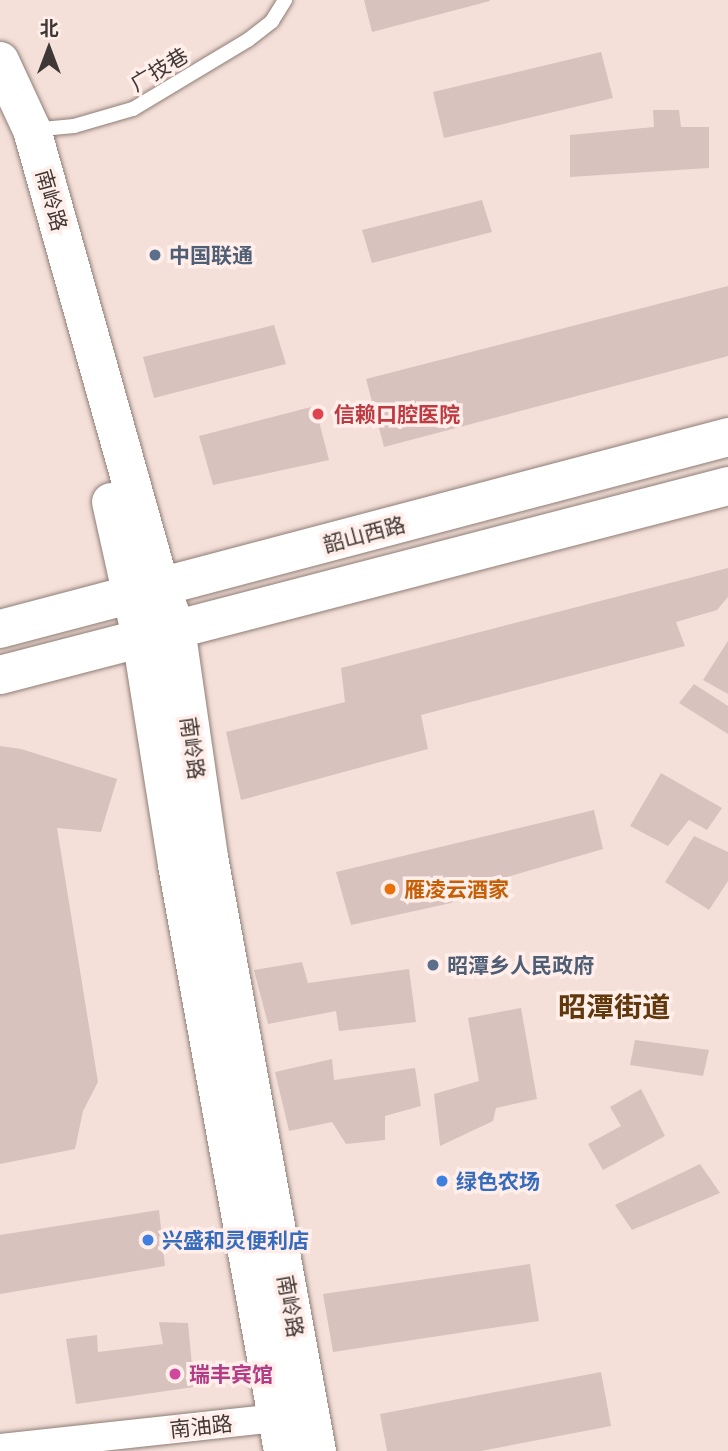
<!DOCTYPE html>
<meta charset="utf-8">
<style>
body{margin:0}
#map{position:relative;width:728px;height:1451px;overflow:hidden;background:#f4e0d9;font-family:"IBM Plex Serif","Noto Sans SC",serif}
div>[style]{position:absolute}
[style*='--x']{left:calc(var(--x)*1px);top:calc(var(--y)*1px);width:calc(var(--w)*1px);rotate:calc(var(--a)*1deg)}
.building>*{inset:0;background:#d7c2bd}
.roads{filter:drop-shadow(0 0 2px #8f7d76) drop-shadow(0 0 2px #8f7d76)}
.lane>*{height:14px;margin:-7px;padding:0 7px;transform-origin:7px;border-radius:7px;background:#fff}
.street>*{height:28px;margin:-14px;padding:0 14px;transform-origin:14px;border-radius:14px;background:#fff}
.secondary>*{height:38px;margin:-19px;padding:0 19px;transform-origin:19px;border-radius:19px;background:#fff}
.primary>*{height:38px;margin:-19px;padding:0 19px;transform-origin:19px;border-radius:19px;background:#fff}
.dots>*{width:19px;height:19px;translate:-50% -50%;box-sizing:border-box;border:4px solid #ffeee9;border-radius:50%}
span{translate:-50% -50%;white-space:nowrap;text-align:center;line-height:1.15;-webkit-text-stroke:7px #ffeee9;paint-order:stroke}
.street-label{font-size:21px;color:#403835}
.service-label{font-size:21px;color:#4e5e75;font-weight:700}
.left{translate:0 -50%;text-align:left}
.health-label{font-size:21px;color:#be3a42;font-weight:700}
.food-label{font-size:21px;color:#c56008;font-weight:700}
.shop-label{font-size:21px;color:#366cbe;font-weight:700}
.hotel-label{font-size:21px;color:#b23c85;font-weight:700}
.district-label{font-size:28px;color:#61370c;font-weight:700}
.north{position:absolute;left:14px;top:14px;width:70px;height:70px;-webkit-text-stroke:5px #ffeee9;paint-order:stroke;rotate:0deg;font-size:19px;font-weight:700;line-height:28px;text-align:center;color:#403835}
.north::after{content:'';display:block;margin:auto;width:24px;height:32px;background:#403835;clip-path:polygon(50% 0,100% 100%,50% 72%,0 100%)}
</style>
<div id="map">
<div class="building">
<i style="clip-path:polygon(364px 0,490px 0,490px 1px,372px 32px)"></i>
<i style="clip-path:polygon(601px 52px,613px 98px,444px 138px,433px 92px)"></i>
<i style="clip-path:polygon(653px 110px,679px 110px,681px 127px,709px 127px,709px 168px,570px 177px,570px 135px,654px 127px)"></i>
<i style="clip-path:polygon(482px 200px,492px 232px,372px 263px,362px 230px)"></i>
<i style="clip-path:polygon(728px 286px,728px 356px,384px 447px,366px 379px)"></i>
<i style="clip-path:polygon(274px 325px,286px 364px,154px 398px,143px 357px)"></i>
<i style="clip-path:polygon(315px 406px,329px 460px,213px 485px,199px 436px)"></i>
<i style="clip-path:polygon(728px 568px,728px 597px,717px 610px,676px 622px,685px 646px,421px 715px,428px 749px,241px 800px,226px 732px,345px 702px,341px 668px)"></i>
<i style="clip-path:polygon(728px 641px,728px 694px,703px 680px)"></i>
<i style="clip-path:polygon(694px 684px,728px 706px,728px 734px,679px 703px)"></i>
<i style="clip-path:polygon(0 746px,21px 749px,117px 779px,101px 832px,57px 828px,98px 1082px,83px 1111px,75px 1149px,0 1164px)"></i>
<i style="clip-path:polygon(661px 773px,722px 808px,707px 830px,689px 820px,668px 846px,630px 826px)"></i>
<i style="clip-path:polygon(594px 810px,603px 849px,469px 888px,451px 903px,351px 925px,336px 872px)"></i>
<i style="clip-path:polygon(694px 836px,728px 852px,728px 881px,709px 910px,665px 882px)"></i>
<i style="clip-path:polygon(302px 962px,308px 983px,409px 969px,416px 1022px,339px 1031px,336px 1011px,268px 1024px,254px 970px)"></i>
<i style="clip-path:polygon(521px 1008px,537px 1099px,496px 1108px,493px 1121px,440px 1146px,434px 1094px,479px 1081px,468px 1018px)"></i>
<i style="clip-path:polygon(635px 1040px,709px 1050px,703px 1076px,630px 1065px)"></i>
<i style="clip-path:polygon(332px 1059px,334px 1080px,415px 1068px,421px 1106px,385px 1116px,385px 1140px,346px 1144px,332px 1122px,289px 1131px,275px 1072px)"></i>
<i style="clip-path:polygon(641px 1089px,665px 1136px,603px 1170px,588px 1144px,621px 1126px,610px 1107px)"></i>
<i style="clip-path:polygon(700px 1164px,720px 1193px,632px 1230px,615px 1205px)"></i>
<i style="clip-path:polygon(159px 1210px,165px 1266px,0 1294px,0 1235px)"></i>
<i style="clip-path:polygon(530px 1264px,539px 1321px,333px 1352px,323px 1294px)"></i>
<i style="clip-path:polygon(159px 1322px,188px 1323px,194px 1387px,76px 1404px,66px 1339px,97px 1335px,98px 1352px,163px 1344px)"></i>
<i style="clip-path:polygon(601px 1372px,611px 1426px,481px 1451px,387px 1451px,380px 1414px)"></i>
</div>
<div class="roads">
<div class="lane">
<i style="--x:32;--y:130;--w:42;--a:-5.4"></i>
<i style="--x:74;--y:126;--w:61;--a:-16.1"></i>
<i style="--x:133;--y:109;--w:134;--a:-31"></i>
<i style="--x:248;--y:40;--w:31;--a:-38"></i>
<i style="--x:272;--y:21;--w:25;--a:-58"></i>
</div>
<div class="street">
<i style="--x:0;--y:1448;--w:279;--a:-6.2"></i>
</div>
<div class="secondary">
<i style="--x:0;--y:61;--w:76;--a:65.1"></i>
<i style="--x:32;--y:130;--w:476;--a:74.3"></i>
<i style="--x:161;--y:588;--w:43;--a:69.4"></i>
<i style="--x:176;--y:628;--w:231;--a:81.8"></i>
<i style="--x:209;--y:857;--w:604;--a:79.7"></i>
<i style="--x:111;--y:502;--w:138;--a:77.5"></i>
<i style="--x:141;--y:637;--w:231;--a:81"></i>
<i style="--x:177;--y:865;--w:596;--a:79.75"></i>
</div>
<div class="primary">
<i style="--x:0;--y:629;--w:753;--a:-14.77"></i>
<i style="--x:0;--y:675;--w:752;--a:-14.55"></i>
</div>
</div>
<div class="dots">
<i style="left:155px;top:255px;background:#5c6f8a"></i>
<i style="left:318px;top:414px;background:#e0444e"></i>
<i style="left:390px;top:889px;background:#e8710a"></i>
<i style="left:433px;top:965px;background:#5c6f8a"></i>
<i style="left:442px;top:1181px;background:#3f7fe0"></i>
<i style="left:148px;top:1240px;background:#3f7fe0"></i>
<i style="left:175px;top:1374px;background:#d1479c"></i>
</div>
<div class="street-label">
<span style="left:159px;top:69px;rotate:-31deg">广技巷</span>
<span style="left:52px;top:200px;rotate:74deg">南岭路</span>
<span style="left:364px;top:534px;rotate:-15deg">韶山西路</span>
<span style="left:193px;top:748px;rotate:82deg">南岭路</span>
<span style="left:291px;top:1306px;rotate:80deg">南岭路</span>
<span style="left:201px;top:1426px;rotate:-6deg">南油路</span>
</div>
<div class="service-label">
<span class="left" style="left:169px;top:255px">中国联通</span>
<span class="left" style="left:447px;top:965px">昭潭乡人民政府</span>
</div>
<div class="health-label">
<span class="left" style="left:334px;top:414px">信赖口腔医院</span>
</div>
<div class="food-label">
<span class="left" style="left:404px;top:889px">雁凌云酒家</span>
</div>
<div class="shop-label">
<span class="left" style="left:456px;top:1181px">绿色农场</span>
<span class="left" style="left:162px;top:1240px">兴盛和灵便利店</span>
</div>
<div class="hotel-label">
<span class="left" style="left:189px;top:1374px">瑞丰宾馆</span>
</div>
<div class="district-label">
<span style="left:614px;top:1007px">昭潭街道</span>
</div>
<div class="north">北</div>
</div>
